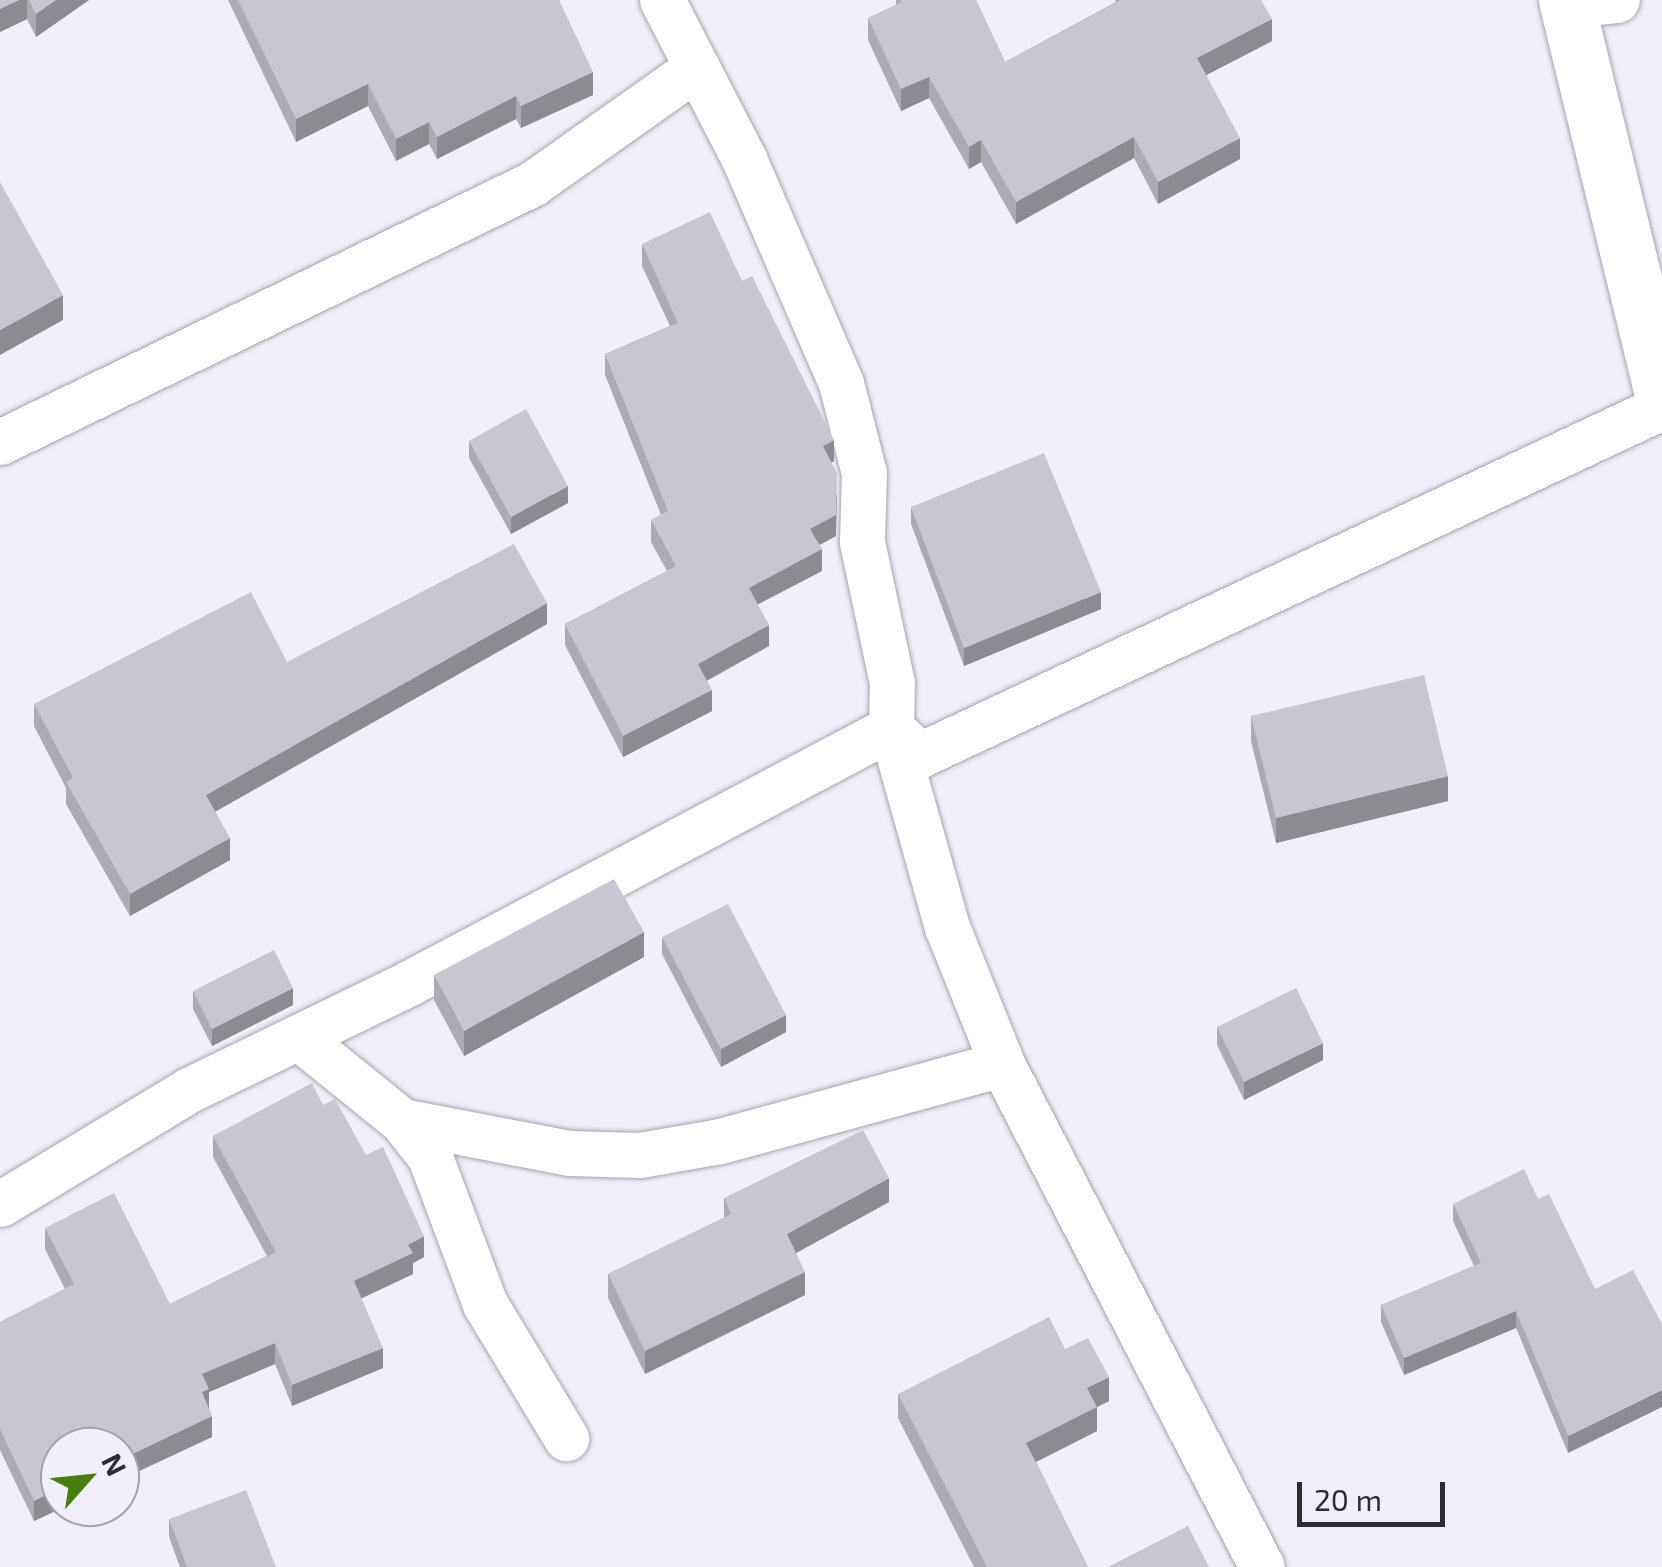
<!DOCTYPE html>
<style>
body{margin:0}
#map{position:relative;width:1662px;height:1567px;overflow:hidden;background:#f1effa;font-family:"Exo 2",sans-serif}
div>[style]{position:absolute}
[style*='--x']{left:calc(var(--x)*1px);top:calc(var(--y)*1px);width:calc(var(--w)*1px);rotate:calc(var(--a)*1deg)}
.roads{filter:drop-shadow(0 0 2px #a6a4ae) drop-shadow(0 0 2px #a6a4ae)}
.minor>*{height:45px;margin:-22.5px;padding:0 22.5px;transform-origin:22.5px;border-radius:22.5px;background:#fff}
.secondary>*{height:55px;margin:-27.5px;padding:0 27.5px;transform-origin:27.5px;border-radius:27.5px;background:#fff}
.wall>*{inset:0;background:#acaab4}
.shaded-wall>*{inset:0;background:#8c8b92}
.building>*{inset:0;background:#c8c6d1}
span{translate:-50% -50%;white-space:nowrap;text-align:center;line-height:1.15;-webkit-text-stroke:9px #f1effa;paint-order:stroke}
.north{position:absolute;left:40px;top:1427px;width:100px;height:100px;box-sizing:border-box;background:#f1effa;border:2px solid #a3a1a9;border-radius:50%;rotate:63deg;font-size:28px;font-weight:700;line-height:40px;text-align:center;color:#2d2c30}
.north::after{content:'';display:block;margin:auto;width:35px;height:45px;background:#487d12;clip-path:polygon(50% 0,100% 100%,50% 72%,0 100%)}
.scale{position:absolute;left:1297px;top:1482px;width:148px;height:45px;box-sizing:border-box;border:5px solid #2d2c30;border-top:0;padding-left:12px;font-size:30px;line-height:35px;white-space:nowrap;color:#2d2c30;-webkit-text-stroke:8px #f1effa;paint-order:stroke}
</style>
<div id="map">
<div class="roads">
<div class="minor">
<i style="--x:662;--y:0;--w:179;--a:62.7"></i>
<i style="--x:744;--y:159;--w:244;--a:66.6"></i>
<i style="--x:841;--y:383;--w:93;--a:75.7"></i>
<i style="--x:864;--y:473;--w:69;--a:91.7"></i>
<i style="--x:862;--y:542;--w:144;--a:78"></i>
<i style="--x:892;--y:683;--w:45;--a:91.3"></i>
<i style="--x:891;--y:728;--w:207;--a:74.3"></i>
<i style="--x:947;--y:927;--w:148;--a:68.1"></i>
<i style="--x:1002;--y:1064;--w:566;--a:62.67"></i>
<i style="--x:1567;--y:5;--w:50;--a:-5.7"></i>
<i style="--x:0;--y:442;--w:591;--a:-25.87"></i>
<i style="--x:532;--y:184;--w:202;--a:-35.3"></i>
<i style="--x:298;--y:1037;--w:134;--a:38.9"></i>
<i style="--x:402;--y:1121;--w:46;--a:52.1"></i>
<i style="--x:430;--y:1157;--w:157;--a:69.5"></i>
<i style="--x:485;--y:1304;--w:157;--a:58.8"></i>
<i style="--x:402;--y:1121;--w:171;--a:10.8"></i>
<i style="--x:570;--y:1153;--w:70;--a:1.6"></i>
<i style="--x:640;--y:1155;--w:81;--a:-9.9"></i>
<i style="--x:720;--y:1141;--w:292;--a:-15.3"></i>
<i style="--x:0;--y:1204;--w:221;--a:-31.1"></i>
<i style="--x:189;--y:1090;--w:245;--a:-25.9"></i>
<i style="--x:409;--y:983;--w:545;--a:-27.88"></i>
<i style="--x:891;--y:728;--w:40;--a:43"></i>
<i style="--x:920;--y:755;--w:820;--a:-25.13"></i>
</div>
<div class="secondary">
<i style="--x:1566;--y:0;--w:406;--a:76.3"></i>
</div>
</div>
<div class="wall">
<i style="clip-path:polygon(0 0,89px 0,36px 37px,27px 19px,0 32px)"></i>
<i style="clip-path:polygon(228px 0,559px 0,593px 95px,521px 128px,516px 119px,437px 159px,429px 144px,396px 161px,368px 106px,296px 142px)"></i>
<i style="clip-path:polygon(896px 0,976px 0,1005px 62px,1116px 2px,1115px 0,1261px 0,1272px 41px,1206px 75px,1240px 159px,1158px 204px,1134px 158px,1016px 224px,981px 162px,969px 169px,929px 98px,901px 111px,868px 40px,868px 18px,896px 5px)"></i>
<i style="clip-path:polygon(642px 244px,742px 281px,834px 461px,831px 462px,836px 536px,819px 545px,822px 571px,758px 604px,769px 646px,707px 681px,712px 711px,623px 757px,565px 645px,565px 624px,667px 571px,651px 542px,651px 520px,661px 515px,605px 375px,605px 354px,670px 326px,642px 266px)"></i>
<i style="clip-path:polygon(469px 441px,568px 503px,511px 534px,469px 458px)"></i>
<i style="clip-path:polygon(911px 507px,1101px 609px,964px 666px,911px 524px)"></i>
<i style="clip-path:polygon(547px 624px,215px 811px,230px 860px,130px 916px,66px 804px,66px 788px,34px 726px,34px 704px,287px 662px)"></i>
<i style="clip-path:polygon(1251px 716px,1448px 801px,1276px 843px,1251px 741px)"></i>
<i style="clip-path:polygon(662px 937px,786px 1032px,721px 1067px,662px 954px)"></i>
<i style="clip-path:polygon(644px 957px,464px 1056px,434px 1000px,434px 975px)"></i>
<i style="clip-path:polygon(193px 991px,293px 1005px,212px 1046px,193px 1009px)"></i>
<i style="clip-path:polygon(1217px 1027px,1323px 1060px,1244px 1100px,1217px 1045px)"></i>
<i style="clip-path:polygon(323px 1105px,424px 1257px,413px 1263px,413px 1274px,361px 1298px,383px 1368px,292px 1406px,275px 1364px,209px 1392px,209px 1407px,212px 1437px,60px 1507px,64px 1507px,34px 1521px,0 1450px,0 1322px,65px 1289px,45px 1249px,45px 1228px,170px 1304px,267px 1256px,213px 1157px,213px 1136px)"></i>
<i style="clip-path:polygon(724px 1198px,889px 1202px,796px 1253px,805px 1295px,645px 1374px,608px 1298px,608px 1274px,724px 1218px)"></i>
<i style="clip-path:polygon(1453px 1204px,1595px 1289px,1568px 1453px,1516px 1328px,1404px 1375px,1381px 1322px,1381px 1305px,1474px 1266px,1453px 1221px)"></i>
<i style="clip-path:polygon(1065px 1349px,1109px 1401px,1097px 1407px,1097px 1431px,1036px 1462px,1088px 1567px,974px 1567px,898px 1418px,898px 1394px)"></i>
<i style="clip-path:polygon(169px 1519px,276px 1567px,180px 1567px,169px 1537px)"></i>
</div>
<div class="shaded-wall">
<i style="clip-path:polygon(19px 0,27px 0,27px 19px,0 32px,0 9px)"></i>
<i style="clip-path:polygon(56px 0,89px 0,36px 37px,36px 14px)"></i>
<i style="clip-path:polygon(1272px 19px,1272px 41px,1197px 80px,1197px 58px)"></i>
<i style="clip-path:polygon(593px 72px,593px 95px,521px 128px,521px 106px)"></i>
<i style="clip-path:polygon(929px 77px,929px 98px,901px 111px,901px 89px)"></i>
<i style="clip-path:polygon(368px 84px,368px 106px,296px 142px,296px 119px)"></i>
<i style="clip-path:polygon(516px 96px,516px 119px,437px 159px,437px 137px)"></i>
<i style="clip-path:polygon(429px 122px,429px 144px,396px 161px,396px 139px)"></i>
<i style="clip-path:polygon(1134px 137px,1134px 158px,1016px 224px,1016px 202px)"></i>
<i style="clip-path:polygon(1240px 138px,1240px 159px,1158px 204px,1158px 182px)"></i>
<i style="clip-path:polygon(981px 140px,981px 162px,969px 169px,969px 147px)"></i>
<i style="clip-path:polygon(63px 295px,63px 320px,0 355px,0 330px)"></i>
<i style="clip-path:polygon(834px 440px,834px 461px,823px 468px,823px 446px)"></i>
<i style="clip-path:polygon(568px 486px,568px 503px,511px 534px,511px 517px)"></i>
<i style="clip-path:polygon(837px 494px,836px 536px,810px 550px,810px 529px)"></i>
<i style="clip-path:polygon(822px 549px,822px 571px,749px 609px,749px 588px)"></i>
<i style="clip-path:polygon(1101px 592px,1101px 609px,964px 666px,964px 648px)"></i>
<i style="clip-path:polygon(547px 603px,547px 624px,206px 817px,206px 795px)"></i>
<i style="clip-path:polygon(769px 625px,769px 646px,698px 685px,698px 664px)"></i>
<i style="clip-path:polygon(712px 690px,712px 711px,623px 757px,623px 736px)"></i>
<i style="clip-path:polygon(1448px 776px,1448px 801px,1276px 843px,1276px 818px)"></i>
<i style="clip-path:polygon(230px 838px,230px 860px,130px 916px,130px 894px)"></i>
<i style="clip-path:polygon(644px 932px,644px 957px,464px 1056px,464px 1031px)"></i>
<i style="clip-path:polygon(293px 988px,293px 1005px,212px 1046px,212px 1029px)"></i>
<i style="clip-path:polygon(786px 1015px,786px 1032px,721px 1067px,721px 1049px)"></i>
<i style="clip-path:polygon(1323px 1043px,1323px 1060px,1244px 1100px,1244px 1082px)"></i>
<i style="clip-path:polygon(889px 1178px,889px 1202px,787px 1258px,787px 1234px)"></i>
<i style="clip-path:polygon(424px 1236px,424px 1257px,413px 1263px,413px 1274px,354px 1302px,354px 1281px,408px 1245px)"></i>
<i style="clip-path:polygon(805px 1272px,805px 1295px,645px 1374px,645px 1351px)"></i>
<i style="clip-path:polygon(1516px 1311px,1516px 1328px,1404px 1375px,1404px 1358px)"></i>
<i style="clip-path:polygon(275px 1343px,275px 1364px,209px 1392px,209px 1409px,202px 1413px,202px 1374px)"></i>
<i style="clip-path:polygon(383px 1348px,383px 1368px,292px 1406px,292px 1385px)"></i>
<i style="clip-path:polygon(1109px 1377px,1109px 1401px,1097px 1407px,1097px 1431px,1026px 1467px,1026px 1443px,1087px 1388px)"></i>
<i style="clip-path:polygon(1662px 1390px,1662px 1407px,1568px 1453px,1568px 1436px)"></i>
<i style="clip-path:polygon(212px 1416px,212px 1437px,120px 1480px,120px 1460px)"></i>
<i style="clip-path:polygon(60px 1488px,60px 1507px,64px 1507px,34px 1521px,34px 1501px)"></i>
</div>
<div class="building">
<i style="clip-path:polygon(0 0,19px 0,0 9px)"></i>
<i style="clip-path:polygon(29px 0,56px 0,36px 14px)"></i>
<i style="clip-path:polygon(238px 0,559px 0,593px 72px,521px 106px,516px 96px,437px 137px,429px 122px,396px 139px,368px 84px,296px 119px)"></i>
<i style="clip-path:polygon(901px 0,976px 0,1005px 62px,1121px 0,1261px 0,1272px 19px,1197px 58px,1240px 138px,1158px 182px,1134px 137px,1016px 202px,981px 140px,969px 147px,929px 77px,901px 89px,868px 18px,902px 2px)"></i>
<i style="clip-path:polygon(0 182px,63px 295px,0 330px)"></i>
<i style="clip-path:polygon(710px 212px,742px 281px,752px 276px,834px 440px,823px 446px,837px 473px,836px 515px,810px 529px,822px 549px,749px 588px,769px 625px,698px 664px,712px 690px,623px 736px,565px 624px,676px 566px,651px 520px,668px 511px,605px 354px,678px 323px,642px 244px)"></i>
<i style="clip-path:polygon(526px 409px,568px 486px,511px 517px,469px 441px)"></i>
<i style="clip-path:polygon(1044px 453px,1101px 592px,964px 648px,911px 507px)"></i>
<i style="clip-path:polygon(514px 544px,547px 603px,206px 795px,230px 838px,130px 894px,66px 782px,73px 778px,34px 704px,251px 592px,287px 662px)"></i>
<i style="clip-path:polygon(1424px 675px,1448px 776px,1276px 818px,1251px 716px)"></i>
<i style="clip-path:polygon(614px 879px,644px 932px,464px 1031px,434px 975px)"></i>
<i style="clip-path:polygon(728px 904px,786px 1015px,721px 1049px,662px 937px)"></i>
<i style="clip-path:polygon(274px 950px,293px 988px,212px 1029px,193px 991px)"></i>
<i style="clip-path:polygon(1296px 988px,1323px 1043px,1244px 1082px,1217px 1027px)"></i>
<i style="clip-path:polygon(312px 1083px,323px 1105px,335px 1099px,366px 1155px,383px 1147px,424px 1236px,408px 1245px,413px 1253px,354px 1281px,383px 1348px,292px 1385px,275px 1343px,202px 1374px,209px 1389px,202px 1392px,212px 1416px,120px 1460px,120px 1447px,60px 1447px,60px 1488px,34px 1501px,0 1429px,0 1322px,74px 1284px,45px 1228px,114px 1193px,170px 1304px,276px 1252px,213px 1136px)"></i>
<i style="clip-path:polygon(863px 1130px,889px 1178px,787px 1234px,805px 1272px,645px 1351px,608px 1274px,731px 1214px,724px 1198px)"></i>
<i style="clip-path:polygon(1524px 1169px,1538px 1199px,1549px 1194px,1595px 1289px,1633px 1270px,1662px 1324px,1662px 1390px,1568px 1436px,1516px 1311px,1404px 1358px,1381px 1305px,1481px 1263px,1453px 1204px)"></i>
<i style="clip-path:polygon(1049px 1317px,1065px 1349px,1088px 1338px,1109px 1377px,1087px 1388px,1097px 1407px,1026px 1443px,1088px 1567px,987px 1567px,898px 1394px)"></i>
<i style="clip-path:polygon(246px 1490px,276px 1567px,187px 1567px,169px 1519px)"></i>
<i style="clip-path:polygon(1188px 1526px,1209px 1567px,1108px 1567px)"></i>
</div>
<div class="north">N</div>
<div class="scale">20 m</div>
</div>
